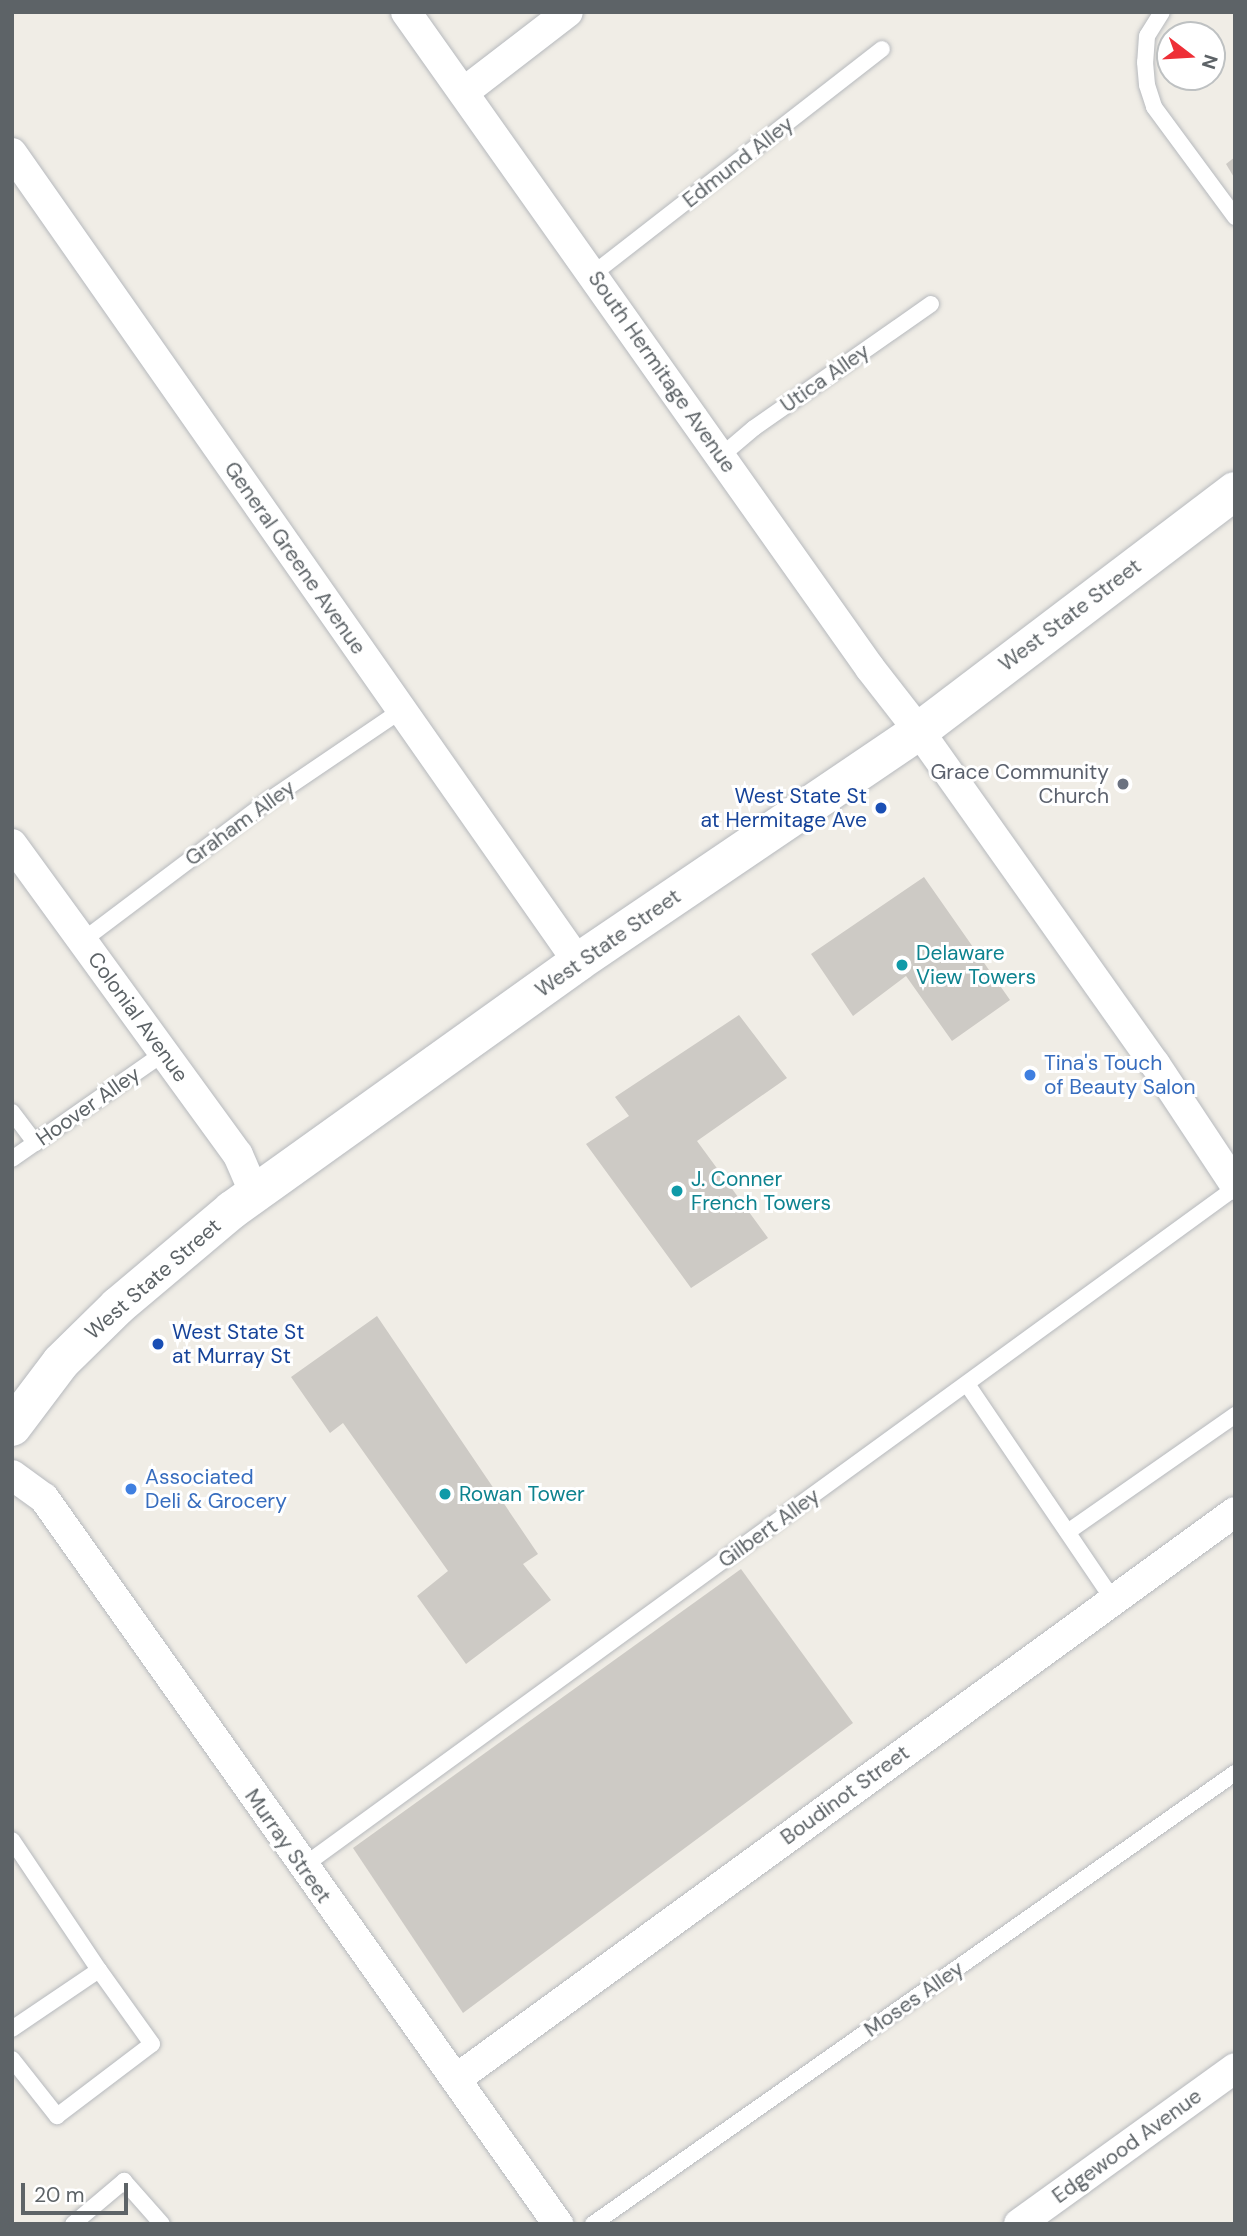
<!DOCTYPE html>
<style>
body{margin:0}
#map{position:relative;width:1247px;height:2236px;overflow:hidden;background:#f0ede6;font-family:"DM Sans",sans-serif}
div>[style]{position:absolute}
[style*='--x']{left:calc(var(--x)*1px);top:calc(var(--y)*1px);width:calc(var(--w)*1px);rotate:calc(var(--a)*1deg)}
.building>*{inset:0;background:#cdcac5}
.roads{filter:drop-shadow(0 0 2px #b6b9bd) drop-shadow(0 0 2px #b6b9bd)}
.lane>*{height:16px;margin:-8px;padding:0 8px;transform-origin:8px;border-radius:8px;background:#fff}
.street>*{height:30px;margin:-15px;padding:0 15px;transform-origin:15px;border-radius:15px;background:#fff}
.secondary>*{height:38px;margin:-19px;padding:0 19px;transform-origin:19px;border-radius:19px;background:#fff}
.dots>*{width:19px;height:19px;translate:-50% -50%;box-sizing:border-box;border:4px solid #fff;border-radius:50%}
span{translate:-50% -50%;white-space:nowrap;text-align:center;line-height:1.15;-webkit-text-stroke:6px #fff;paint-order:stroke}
.street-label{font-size:21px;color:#5d6367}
.worship-label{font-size:21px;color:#5b616d}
.right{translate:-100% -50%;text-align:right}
.transit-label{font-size:21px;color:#164399}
.left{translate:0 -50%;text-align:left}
.culture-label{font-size:21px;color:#0d838f}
.shop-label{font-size:21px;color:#366cbe}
.frame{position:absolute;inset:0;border:14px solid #5d6367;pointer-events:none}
.north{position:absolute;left:1156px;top:21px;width:70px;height:70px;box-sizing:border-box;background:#fff;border:2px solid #bec1c2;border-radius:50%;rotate:107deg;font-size:19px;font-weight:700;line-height:28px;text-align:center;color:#5d6367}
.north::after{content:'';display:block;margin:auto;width:24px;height:32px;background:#ee2f37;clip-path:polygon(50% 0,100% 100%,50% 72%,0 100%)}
.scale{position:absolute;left:21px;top:2183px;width:107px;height:32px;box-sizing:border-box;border:4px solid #5d6367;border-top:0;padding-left:9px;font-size:21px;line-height:24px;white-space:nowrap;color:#5d6367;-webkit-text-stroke:5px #fff;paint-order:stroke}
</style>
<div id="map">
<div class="building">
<i style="clip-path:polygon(1235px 157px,1235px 179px,1226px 164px)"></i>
<i style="clip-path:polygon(924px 877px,1010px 1000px,952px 1041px,906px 976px,853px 1016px,811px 954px)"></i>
<i style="clip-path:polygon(739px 1015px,787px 1078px,697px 1141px,768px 1238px,691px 1288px,586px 1144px,629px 1116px,615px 1097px)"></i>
<i style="clip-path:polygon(377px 1316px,538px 1554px,523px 1564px,551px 1600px,466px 1664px,417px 1596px,448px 1571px,343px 1423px,330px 1433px,291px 1377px)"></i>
<i style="clip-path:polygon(741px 1569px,853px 1723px,463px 2013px,353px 1848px)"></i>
</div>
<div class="roads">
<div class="lane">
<i style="--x:1162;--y:12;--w:28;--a:122"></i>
<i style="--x:1147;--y:36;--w:26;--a:94"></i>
<i style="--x:1145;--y:62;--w:23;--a:85"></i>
<i style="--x:1147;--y:85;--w:23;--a:72"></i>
<i style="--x:1154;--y:107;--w:137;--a:53.6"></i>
<i style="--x:593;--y:274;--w:366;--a:-37.9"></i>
<i style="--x:721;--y:456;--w:43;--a:-40.3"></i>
<i style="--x:754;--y:428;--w:216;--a:-35"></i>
<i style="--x:82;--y:941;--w:234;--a:-37"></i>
<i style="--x:269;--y:800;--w:161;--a:-34.1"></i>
<i style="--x:12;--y:1112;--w:39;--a:53"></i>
<i style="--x:12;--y:1159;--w:185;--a:-34.9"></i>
<i style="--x:967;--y:1384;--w:261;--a:55.9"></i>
<i style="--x:1069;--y:1531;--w:203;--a:-34.9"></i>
<i style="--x:12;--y:1840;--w:156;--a:56.2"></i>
<i style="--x:99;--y:1970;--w:105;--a:145.9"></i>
<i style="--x:302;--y:1867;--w:1154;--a:-36.05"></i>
<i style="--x:12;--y:2059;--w:73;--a:51.7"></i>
<i style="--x:57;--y:2116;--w:119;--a:-37.2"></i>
<i style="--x:152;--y:2044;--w:91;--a:-125.6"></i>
<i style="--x:73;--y:2224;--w:67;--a:-40.1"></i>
<i style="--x:124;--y:2181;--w:57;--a:48.5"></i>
<i style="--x:593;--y:2224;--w:785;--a:-35.09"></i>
</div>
<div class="street">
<i style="--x:406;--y:12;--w:804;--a:54.73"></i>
<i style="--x:870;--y:668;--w:80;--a:52.1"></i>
<i style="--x:919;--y:731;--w:408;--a:54.7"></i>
<i style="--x:1155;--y:1064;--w:145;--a:56.5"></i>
<i style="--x:464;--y:92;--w:131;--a:-37.6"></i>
<i style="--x:12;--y:153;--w:987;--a:55.02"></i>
<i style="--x:12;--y:844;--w:384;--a:54"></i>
<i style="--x:238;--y:1155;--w:43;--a:66.4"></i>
<i style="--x:12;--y:1475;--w:39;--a:36"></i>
<i style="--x:44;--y:1498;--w:890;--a:54.7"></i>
<i style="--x:456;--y:2079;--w:963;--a:-36.05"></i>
<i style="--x:1019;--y:2224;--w:266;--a:-35.8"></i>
</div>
<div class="secondary">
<i style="--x:12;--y:1427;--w:81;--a:-53"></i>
<i style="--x:61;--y:1362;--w:80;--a:-44.5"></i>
<i style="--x:118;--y:1306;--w:149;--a:-40.1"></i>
<i style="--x:232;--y:1210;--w:426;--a:-35.6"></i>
<i style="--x:578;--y:962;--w:412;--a:-34.1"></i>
<i style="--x:919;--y:731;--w:397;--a:-37.2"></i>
</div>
</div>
<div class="dots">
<i style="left:1123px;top:784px;background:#6b7280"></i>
<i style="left:881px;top:808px;background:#1a4fb4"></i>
<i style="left:902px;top:965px;background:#0f9aa8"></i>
<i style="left:1030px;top:1075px;background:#3f7fe0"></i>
<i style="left:677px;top:1191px;background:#0f9aa8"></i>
<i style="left:158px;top:1344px;background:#1a4fb4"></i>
<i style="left:131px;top:1489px;background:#3f7fe0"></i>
<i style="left:445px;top:1494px;background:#0f9aa8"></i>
</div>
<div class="street-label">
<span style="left:738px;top:162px;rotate:-38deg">Edmund Alley</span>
<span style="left:662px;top:372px;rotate:55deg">South Hermitage Avenue</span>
<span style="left:825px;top:378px;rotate:-35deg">Utica Alley</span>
<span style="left:295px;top:558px;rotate:55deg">General Greene Avenue</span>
<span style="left:1070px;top:615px;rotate:-37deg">West State Street</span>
<span style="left:240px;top:823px;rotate:-36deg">Graham Alley</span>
<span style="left:608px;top:943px;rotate:-35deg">West State Street</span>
<span style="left:138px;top:1017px;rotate:54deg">Colonial Avenue</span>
<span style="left:88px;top:1106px;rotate:-35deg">Hoover Alley</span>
<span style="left:153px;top:1279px;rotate:-41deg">West State Street</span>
<span style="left:769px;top:1528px;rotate:-36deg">Gilbert Alley</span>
<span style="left:845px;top:1795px;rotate:-36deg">Boudinot Street</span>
<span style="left:288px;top:1846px;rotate:55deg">Murray Street</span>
<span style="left:914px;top:1999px;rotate:-35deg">Moses Alley</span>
<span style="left:1127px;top:2146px;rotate:-36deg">Edgewood Avenue</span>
</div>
<div class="worship-label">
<span class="right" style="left:1109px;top:784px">Grace Community<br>Church</span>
</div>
<div class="transit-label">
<span class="right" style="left:867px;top:808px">West State St<br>at Hermitage Ave</span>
<span class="left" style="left:172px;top:1344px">West State St<br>at Murray St</span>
</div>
<div class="culture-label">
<span class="left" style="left:916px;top:965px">Delaware<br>View Towers</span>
<span class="left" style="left:691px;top:1191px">J. Conner<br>French Towers</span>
<span class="left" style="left:459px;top:1494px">Rowan Tower</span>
</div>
<div class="shop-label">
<span class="left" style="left:1044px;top:1075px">Tina's Touch<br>of Beauty Salon</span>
<span class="left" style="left:145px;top:1489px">Associated<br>Deli &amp; Grocery</span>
</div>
<div class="frame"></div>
<div class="north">N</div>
<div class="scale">20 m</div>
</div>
